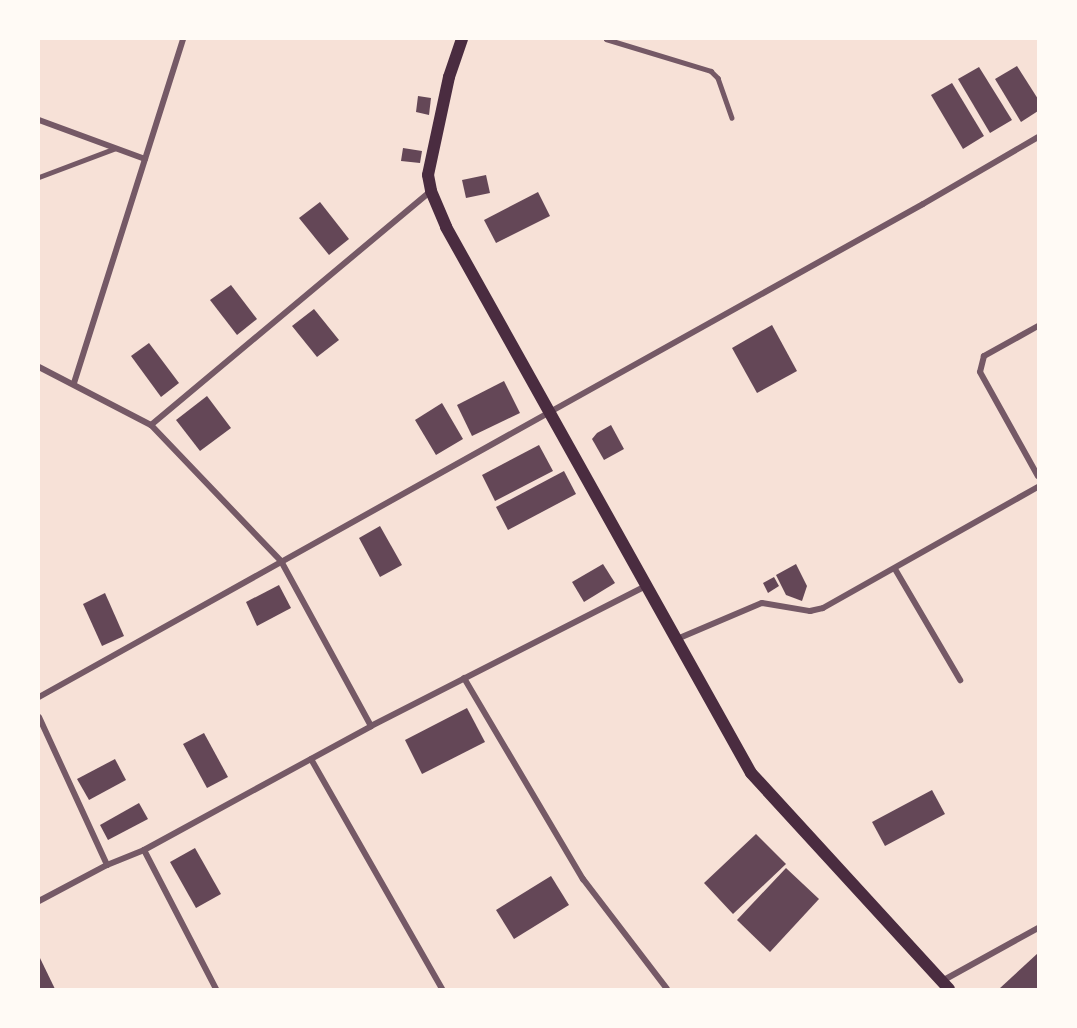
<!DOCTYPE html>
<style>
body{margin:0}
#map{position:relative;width:1077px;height:1028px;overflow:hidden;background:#f7e1d7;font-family:"Noto Sans",sans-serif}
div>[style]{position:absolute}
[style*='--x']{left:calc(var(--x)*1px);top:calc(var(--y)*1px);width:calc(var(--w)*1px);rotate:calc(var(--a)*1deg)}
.building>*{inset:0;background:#644757}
.service>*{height:4.5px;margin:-2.25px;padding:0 2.25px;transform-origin:2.25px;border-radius:2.25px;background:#755966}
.minor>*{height:6px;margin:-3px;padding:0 3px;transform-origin:3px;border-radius:3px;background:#755966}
.secondary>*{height:12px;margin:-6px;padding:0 6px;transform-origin:6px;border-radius:6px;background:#4a2c40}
span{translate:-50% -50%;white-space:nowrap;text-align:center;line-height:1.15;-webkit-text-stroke:6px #fffaf5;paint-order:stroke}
.frame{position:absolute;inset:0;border:40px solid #fffaf5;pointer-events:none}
</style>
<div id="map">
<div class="building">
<i style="clip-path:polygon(1017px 66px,1038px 99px,1038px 111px,1021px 122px,995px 79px)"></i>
<i style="clip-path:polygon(979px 67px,1012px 120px,990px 133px,958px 79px)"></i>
<i style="clip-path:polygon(952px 83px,984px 136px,963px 149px,931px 95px)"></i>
<i style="clip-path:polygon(418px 96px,431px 98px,429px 115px,416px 112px)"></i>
<i style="clip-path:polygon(403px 148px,422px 151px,420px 163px,401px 161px)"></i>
<i style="clip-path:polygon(486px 175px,490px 193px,466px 198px,462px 180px)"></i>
<i style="clip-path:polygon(538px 192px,550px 216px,496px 243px,484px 220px)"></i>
<i style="clip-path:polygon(320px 202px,349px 239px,329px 255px,299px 218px)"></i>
<i style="clip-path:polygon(231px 285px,257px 319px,237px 335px,210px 300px)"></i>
<i style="clip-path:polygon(314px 309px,339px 340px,317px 357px,292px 326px)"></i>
<i style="clip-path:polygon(772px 325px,797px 371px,757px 393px,732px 348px)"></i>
<i style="clip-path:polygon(149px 343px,179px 383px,161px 397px,131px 356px)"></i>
<i style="clip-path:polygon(504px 381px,520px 413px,472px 436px,457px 405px)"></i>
<i style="clip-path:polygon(207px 396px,231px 428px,200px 451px,176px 420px)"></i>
<i style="clip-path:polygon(442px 403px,463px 439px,436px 455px,415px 420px)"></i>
<i style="clip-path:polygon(611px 425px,624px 449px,604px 460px,592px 439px,597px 433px)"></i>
<i style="clip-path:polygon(539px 445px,553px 471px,495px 501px,482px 475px)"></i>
<i style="clip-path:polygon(564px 471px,576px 494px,508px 530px,496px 507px)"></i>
<i style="clip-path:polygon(380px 526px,402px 565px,380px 577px,359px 538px)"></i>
<i style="clip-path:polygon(603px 564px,615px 583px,584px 602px,572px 582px)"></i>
<i style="clip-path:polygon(796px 564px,807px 586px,802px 601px,786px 595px,776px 575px)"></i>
<i style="clip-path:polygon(774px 577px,779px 586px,768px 593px,763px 583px)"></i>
<i style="clip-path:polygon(279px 585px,291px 608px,257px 626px,246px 602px)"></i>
<i style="clip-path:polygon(105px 593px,124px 636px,102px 646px,83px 604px)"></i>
<i style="clip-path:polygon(467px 708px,485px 742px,422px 774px,405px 740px)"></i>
<i style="clip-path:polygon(204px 733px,228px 777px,207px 788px,183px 744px)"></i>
<i style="clip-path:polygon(115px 759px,126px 780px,89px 800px,77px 779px)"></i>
<i style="clip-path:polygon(932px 790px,945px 814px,885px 846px,872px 822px)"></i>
<i style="clip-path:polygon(139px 803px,148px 819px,108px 840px,100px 825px)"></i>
<i style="clip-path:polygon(756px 834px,786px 864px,733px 914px,704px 883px)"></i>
<i style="clip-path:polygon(195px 848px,221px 894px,196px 908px,170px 862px)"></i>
<i style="clip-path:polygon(786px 868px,819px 899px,770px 952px,737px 920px)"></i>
<i style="clip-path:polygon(551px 876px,569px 905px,514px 939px,496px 910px)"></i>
<i style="clip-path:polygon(1038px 953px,1038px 989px,999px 989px)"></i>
<i style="clip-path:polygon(39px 956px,55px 989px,39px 989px)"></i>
</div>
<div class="service">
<i style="--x:606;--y:39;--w:110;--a:16.9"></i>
<i style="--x:711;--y:71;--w:10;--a:45"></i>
<i style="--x:718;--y:78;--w:42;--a:70.7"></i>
<i style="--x:39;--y:177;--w:82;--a:-20.6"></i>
</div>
<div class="minor">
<i style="--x:39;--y:120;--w:113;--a:20.2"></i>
<i style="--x:1038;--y:326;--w:62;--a:150.9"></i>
<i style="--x:984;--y:356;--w:16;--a:104"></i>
<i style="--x:980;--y:372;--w:119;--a:60.9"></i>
<i style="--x:39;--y:367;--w:126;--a:27.4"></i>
<i style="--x:151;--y:425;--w:188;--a:46.3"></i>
<i style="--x:281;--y:561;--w:188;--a:61.4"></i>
<i style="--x:74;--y:383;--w:361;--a:-72.4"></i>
<i style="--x:151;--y:425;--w:365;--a:-39.9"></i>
<i style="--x:895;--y:569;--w:129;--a:59.6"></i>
<i style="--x:677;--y:639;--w:92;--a:-23"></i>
<i style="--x:762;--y:603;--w:49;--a:9.5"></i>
<i style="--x:810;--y:611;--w:13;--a:-13"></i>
<i style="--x:823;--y:608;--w:247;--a:-29.4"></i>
<i style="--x:464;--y:678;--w:234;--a:59.4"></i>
<i style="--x:583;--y:879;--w:138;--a:52.6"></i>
<i style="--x:39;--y:697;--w:1012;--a:-29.15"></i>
<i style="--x:923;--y:204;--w:133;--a:-30.2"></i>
<i style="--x:39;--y:717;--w:163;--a:65.3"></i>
<i style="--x:311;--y:759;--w:265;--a:60.3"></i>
<i style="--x:144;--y:850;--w:157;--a:62.6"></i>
<i style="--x:39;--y:901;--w:77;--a:-27.9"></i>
<i style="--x:107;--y:865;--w:40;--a:-22"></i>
<i style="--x:144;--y:850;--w:259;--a:-28.6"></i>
<i style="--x:371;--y:726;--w:309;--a:-27"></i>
<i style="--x:942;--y:981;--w:110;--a:-28.9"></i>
</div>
<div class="secondary">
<i style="--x:462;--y:39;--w:40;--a:108.9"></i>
<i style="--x:449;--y:77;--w:100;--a:102.1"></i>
<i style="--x:428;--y:175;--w:16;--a:79"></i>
<i style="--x:431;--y:191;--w:39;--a:67"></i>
<i style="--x:446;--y:227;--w:625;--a:60.81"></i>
<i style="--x:751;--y:773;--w:293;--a:47.5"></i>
</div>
<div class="frame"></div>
</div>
